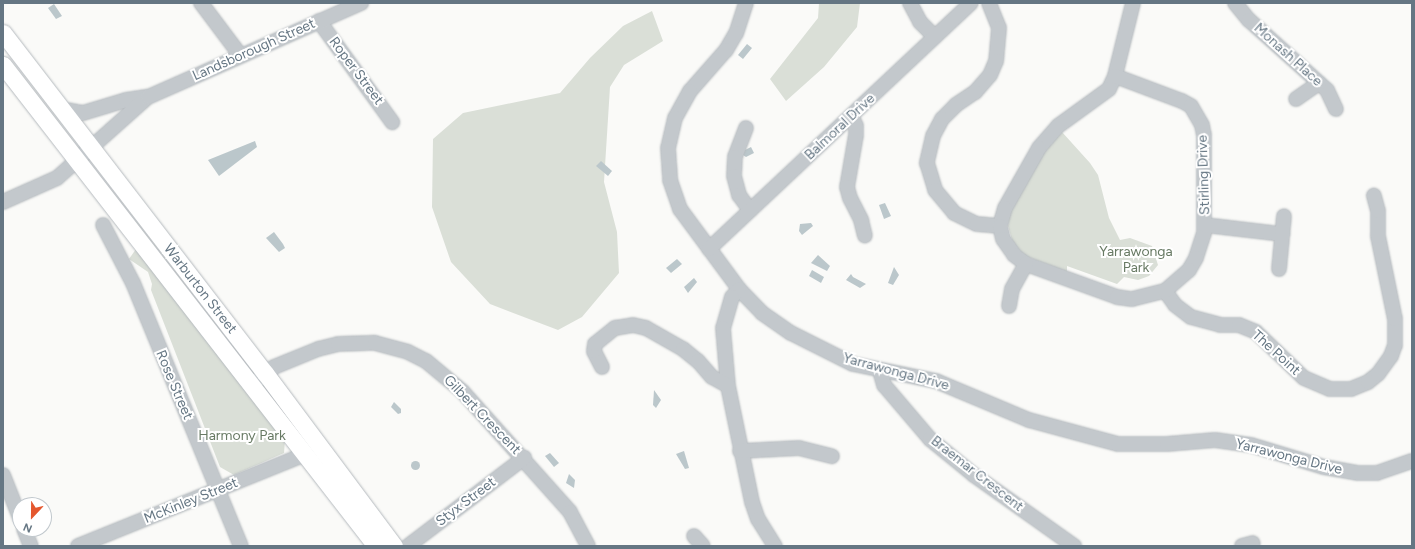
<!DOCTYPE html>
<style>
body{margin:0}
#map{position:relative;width:1415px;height:549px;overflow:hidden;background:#fafaf8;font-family:Figtree,sans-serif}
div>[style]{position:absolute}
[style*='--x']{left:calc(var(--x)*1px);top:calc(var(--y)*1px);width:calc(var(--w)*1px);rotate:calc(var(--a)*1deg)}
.green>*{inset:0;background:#dadfd7}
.water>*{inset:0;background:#bbc7cb}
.round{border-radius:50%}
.roads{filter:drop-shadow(0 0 1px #b5babe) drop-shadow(0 0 1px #b5babe)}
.minor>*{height:14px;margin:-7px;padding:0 7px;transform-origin:7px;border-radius:7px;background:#c3c8cc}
.major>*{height:17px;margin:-8.5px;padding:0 8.5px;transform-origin:8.5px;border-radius:8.5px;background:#fff}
span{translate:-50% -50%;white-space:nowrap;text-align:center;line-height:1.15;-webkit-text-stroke:4px #fff;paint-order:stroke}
.street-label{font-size:14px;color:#657683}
.park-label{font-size:14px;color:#687a64}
.frame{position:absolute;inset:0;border:4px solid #657683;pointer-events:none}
.north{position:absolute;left:12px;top:497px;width:40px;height:40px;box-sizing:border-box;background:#fff;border:1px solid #c1c8cd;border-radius:50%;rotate:202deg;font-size:11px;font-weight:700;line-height:16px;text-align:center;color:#657683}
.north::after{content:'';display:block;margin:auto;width:14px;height:18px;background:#e4572e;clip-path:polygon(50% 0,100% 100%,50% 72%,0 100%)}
</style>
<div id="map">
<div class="green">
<i style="clip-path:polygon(819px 3px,860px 3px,857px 27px,824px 67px,786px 101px,770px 79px,818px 18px)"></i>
<i style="clip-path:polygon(652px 11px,663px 41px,624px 65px,610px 87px,604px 182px,617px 232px,619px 273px,582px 317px,558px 330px,490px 304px,451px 262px,432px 207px,433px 139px,463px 113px,560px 93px,590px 58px,623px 26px)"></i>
<i style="clip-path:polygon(1062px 132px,1090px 163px,1098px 175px,1109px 218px,1120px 240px,1130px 238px,1152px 246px,1158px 265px,1149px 276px,1138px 280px,1124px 277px,1117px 284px,1067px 266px,1067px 272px,1023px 255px,1012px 240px,1008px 226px,1009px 212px,1042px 152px)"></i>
<i style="clip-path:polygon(136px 249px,285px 440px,284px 453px,234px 475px,220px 467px,151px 290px,152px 284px,148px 272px,129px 259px)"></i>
</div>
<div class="water">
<i style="clip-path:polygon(54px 4px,62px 16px,56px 19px,48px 8px)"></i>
<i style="clip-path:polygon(747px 44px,752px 48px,743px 59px,738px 55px)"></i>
<i style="clip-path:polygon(255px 141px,257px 147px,219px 176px,208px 160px)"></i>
<i style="clip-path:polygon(751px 147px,754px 153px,746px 157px,743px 155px,743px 151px)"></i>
<i style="clip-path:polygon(601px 161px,612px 171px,608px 176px,596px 166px)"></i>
<i style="clip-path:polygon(885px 203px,891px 216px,884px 219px,879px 205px)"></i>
<i style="clip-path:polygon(811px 223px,813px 226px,802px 235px,799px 231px,800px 224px)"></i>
<i style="clip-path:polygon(274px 232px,283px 244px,285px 248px,279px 252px,266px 238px)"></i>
<i style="clip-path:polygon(818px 255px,830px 266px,827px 271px,811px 263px)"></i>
<i style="clip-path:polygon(677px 259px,682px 264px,671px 273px,666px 268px)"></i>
<i style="clip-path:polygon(894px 267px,899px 275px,893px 285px,888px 283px)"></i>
<i style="clip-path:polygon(812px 270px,824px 277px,821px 283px,809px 276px)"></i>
<i style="clip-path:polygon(851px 274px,853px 277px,866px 284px,860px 288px,846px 280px)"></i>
<i style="clip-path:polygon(694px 278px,697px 282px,688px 293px,684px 287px)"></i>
<i style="clip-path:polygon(654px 390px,661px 400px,656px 408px,653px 405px)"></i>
<i style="clip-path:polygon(394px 402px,401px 409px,401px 413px,398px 414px,391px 407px)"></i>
<i style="clip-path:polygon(684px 451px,689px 468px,685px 469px,676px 454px)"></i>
<i style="clip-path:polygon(550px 453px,559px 463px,554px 467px,545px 456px)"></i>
<i class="round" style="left:410.5px;top:460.5px;width:9px;height:9px"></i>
<i style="clip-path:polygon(569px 474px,575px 480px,574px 488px,566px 483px)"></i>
</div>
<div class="roads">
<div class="minor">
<i style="--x:201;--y:3;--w:65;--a:53.1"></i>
<i style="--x:746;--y:3;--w:32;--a:108"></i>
<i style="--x:736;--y:33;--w:20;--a:120"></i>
<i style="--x:726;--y:50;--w:55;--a:131.3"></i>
<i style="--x:690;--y:91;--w:31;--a:119"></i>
<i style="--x:675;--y:118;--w:31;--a:103"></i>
<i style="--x:668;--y:148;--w:32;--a:86"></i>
<i style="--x:670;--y:180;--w:31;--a:71"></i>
<i style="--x:680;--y:209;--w:99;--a:53.6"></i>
<i style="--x:739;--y:289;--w:33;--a:46"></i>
<i style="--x:762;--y:313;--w:35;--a:35"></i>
<i style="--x:791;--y:333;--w:69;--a:26.6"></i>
<i style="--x:853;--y:364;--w:85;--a:11.6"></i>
<i style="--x:936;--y:381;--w:101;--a:22.8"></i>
<i style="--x:1029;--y:420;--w:92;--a:15.1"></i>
<i style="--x:1118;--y:444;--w:49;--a:0"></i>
<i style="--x:1167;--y:444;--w:48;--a:-4.8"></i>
<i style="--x:1215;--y:440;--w:36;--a:8"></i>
<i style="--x:1251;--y:445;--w:76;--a:16.8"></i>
<i style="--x:1324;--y:467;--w:35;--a:10"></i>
<i style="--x:1358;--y:473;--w:19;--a:0"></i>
<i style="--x:1377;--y:473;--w:37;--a:-19"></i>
<i style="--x:910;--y:3;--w:21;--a:62"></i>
<i style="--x:920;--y:22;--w:21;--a:45"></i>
<i style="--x:989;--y:3;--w:27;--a:68"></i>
<i style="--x:999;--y:28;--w:33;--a:95"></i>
<i style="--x:996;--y:61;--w:15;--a:113"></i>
<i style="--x:990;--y:75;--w:23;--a:131"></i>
<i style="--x:975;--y:92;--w:23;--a:146"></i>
<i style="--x:956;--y:105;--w:20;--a:135"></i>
<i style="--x:942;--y:119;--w:19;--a:118"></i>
<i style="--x:933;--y:136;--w:28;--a:103"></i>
<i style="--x:927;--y:163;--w:28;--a:73"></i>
<i style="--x:935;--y:190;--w:30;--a:50"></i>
<i style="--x:954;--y:213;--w:25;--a:26"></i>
<i style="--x:977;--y:224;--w:23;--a:5"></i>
<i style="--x:1133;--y:3;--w:75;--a:103.9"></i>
<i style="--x:1115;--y:76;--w:14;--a:115"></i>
<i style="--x:1109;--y:89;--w:63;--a:144"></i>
<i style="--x:1058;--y:126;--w:29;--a:131"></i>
<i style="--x:1039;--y:148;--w:69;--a:119.5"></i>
<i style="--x:1005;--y:208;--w:19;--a:106"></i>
<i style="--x:1000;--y:226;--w:13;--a:77"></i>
<i style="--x:1003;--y:239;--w:19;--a:55"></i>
<i style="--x:1014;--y:255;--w:15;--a:37"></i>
<i style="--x:1026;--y:264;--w:97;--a:19.9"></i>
<i style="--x:1117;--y:297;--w:15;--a:8"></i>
<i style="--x:1132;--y:299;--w:34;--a:-14"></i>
<i style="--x:1165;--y:291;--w:17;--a:54"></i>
<i style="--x:1175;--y:305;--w:20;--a:37"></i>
<i style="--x:1191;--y:317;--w:30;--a:15"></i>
<i style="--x:1220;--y:325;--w:19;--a:0"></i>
<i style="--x:1239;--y:325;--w:18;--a:22"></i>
<i style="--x:1256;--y:332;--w:66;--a:43.8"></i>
<i style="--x:1304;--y:378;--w:28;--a:23"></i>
<i style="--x:1330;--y:389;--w:21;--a:0"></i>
<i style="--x:1351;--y:389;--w:18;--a:-22"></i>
<i style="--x:1368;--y:382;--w:13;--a:-39"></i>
<i style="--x:1378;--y:374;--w:22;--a:-54"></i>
<i style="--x:1391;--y:356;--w:12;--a:-70"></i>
<i style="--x:1395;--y:345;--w:26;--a:-90"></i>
<i style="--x:1395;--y:319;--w:85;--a:-101.6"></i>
<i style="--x:1378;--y:236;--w:25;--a:-90"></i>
<i style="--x:1378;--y:211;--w:16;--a:-105"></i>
<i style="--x:1235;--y:3;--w:22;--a:51"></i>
<i style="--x:1249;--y:20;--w:105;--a:41.9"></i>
<i style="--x:1327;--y:90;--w:21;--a:65"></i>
<i style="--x:319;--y:21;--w:125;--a:54.1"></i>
<i style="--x:1115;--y:76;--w:72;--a:20.5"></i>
<i style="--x:1182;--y:101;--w:10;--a:29"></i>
<i style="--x:1191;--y:106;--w:22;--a:60"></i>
<i style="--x:1202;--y:125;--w:10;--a:79"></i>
<i style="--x:1204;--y:135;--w:98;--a:90"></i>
<i style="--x:1204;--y:233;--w:26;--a:108"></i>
<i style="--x:1196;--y:258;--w:14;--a:120"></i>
<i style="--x:1189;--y:270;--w:32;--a:139"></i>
<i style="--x:1296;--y:99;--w:28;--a:-35"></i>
<i style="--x:61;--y:109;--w:22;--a:10"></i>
<i style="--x:83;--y:113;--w:45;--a:-16.8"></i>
<i style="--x:126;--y:100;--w:20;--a:-9"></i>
<i style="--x:852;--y:117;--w:10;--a:66"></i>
<i style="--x:856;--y:126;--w:9;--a:90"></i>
<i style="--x:856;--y:135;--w:53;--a:99.8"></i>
<i style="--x:847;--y:187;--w:11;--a:75"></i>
<i style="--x:850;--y:198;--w:25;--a:63"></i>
<i style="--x:861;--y:220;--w:16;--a:76"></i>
<i style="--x:746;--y:128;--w:31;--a:111"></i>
<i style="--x:735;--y:157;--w:19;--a:93"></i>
<i style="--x:734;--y:176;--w:20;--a:75"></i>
<i style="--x:739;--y:195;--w:19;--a:54"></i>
<i style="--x:3;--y:202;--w:59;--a:-24"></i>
<i style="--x:57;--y:178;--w:122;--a:-41.7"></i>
<i style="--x:148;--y:97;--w:233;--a:-23.8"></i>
<i style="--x:103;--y:225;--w:65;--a:62.7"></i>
<i style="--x:133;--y:283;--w:284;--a:67.7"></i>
<i style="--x:1205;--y:225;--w:78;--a:6.7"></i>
<i style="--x:709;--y:249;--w:359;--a:-43.2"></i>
<i style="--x:1279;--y:269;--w:53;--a:-84.6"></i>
<i style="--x:739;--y:289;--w:11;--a:131"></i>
<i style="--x:732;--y:297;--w:32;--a:106"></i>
<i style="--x:723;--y:328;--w:58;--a:85.1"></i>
<i style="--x:728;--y:386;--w:118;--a:78.3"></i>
<i style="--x:752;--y:502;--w:18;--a:71"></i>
<i style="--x:758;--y:519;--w:32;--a:58"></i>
<i style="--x:1009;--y:306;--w:17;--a:-80"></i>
<i style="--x:1012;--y:289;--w:29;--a:-61"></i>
<i style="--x:602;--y:367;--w:18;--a:-117"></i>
<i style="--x:594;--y:351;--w:7;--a:-82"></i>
<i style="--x:595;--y:344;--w:26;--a:-39"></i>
<i style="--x:615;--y:328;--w:18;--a:-9"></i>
<i style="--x:633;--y:325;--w:13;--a:13"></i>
<i style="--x:646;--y:328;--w:43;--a:29.6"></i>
<i style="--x:683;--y:349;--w:19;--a:39"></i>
<i style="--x:698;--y:361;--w:21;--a:49"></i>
<i style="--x:712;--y:377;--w:18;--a:29"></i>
<i style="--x:880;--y:371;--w:15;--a:74"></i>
<i style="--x:884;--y:385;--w:71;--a:49.6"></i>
<i style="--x:930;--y:439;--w:57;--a:39.3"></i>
<i style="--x:974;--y:475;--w:123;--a:35.4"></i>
<i style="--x:251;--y:385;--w:29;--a:-38"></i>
<i style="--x:274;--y:367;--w:48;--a:-22.2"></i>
<i style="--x:318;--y:349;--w:21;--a:-14"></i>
<i style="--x:338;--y:344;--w:37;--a:-2"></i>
<i style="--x:375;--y:343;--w:34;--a:15"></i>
<i style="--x:408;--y:352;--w:20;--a:27"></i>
<i style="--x:426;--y:361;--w:47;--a:39.8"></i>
<i style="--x:462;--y:391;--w:162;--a:48.2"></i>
<i style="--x:570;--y:512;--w:38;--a:62"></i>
<i style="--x:740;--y:451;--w:59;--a:-2.9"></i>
<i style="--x:799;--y:448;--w:34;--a:14"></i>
<i style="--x:3;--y:475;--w:46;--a:68.4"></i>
<i style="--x:24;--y:529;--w:18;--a:68"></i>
<i style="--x:694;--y:536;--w:13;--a:48"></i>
<i style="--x:78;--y:546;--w:243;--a:-22"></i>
<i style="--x:408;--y:546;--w:146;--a:-37.2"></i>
<i style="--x:1242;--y:546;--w:11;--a:-15"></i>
</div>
<div class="major">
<i style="--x:3;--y:33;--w:429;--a:52.4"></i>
<i style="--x:265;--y:373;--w:216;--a:53.3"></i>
<i style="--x:3;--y:65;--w:609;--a:52.21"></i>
</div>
</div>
<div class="street-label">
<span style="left:254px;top:50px;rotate:-24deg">Landsborough Street</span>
<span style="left:1288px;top:55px;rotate:42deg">Monash Place</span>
<span style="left:356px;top:71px;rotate:53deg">Roper Street</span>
<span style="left:840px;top:127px;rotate:-43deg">Balmoral Drive</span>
<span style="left:1204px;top:175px;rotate:-92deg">Stirling Drive</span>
<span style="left:200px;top:289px;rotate:52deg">Warburton Street</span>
<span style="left:1276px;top:353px;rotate:42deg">The Point</span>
<span style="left:896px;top:372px;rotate:15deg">Yarrawonga Drive</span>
<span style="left:174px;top:385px;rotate:67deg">Rose Street</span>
<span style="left:482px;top:415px;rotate:46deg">Gilbert Crescent</span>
<span style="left:1289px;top:457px;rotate:14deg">Yarrawonga Drive</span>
<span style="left:977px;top:474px;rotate:38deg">Braemar Crescent</span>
<span style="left:191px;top:501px;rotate:-22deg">McKinley Street</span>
<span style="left:466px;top:502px;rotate:-37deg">Styx Street</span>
</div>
<div class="park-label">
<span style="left:1136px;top:260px">Yarrawonga<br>Park</span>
<span style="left:242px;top:436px">Harmony Park</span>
</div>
<div class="frame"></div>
<div class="north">N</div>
</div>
